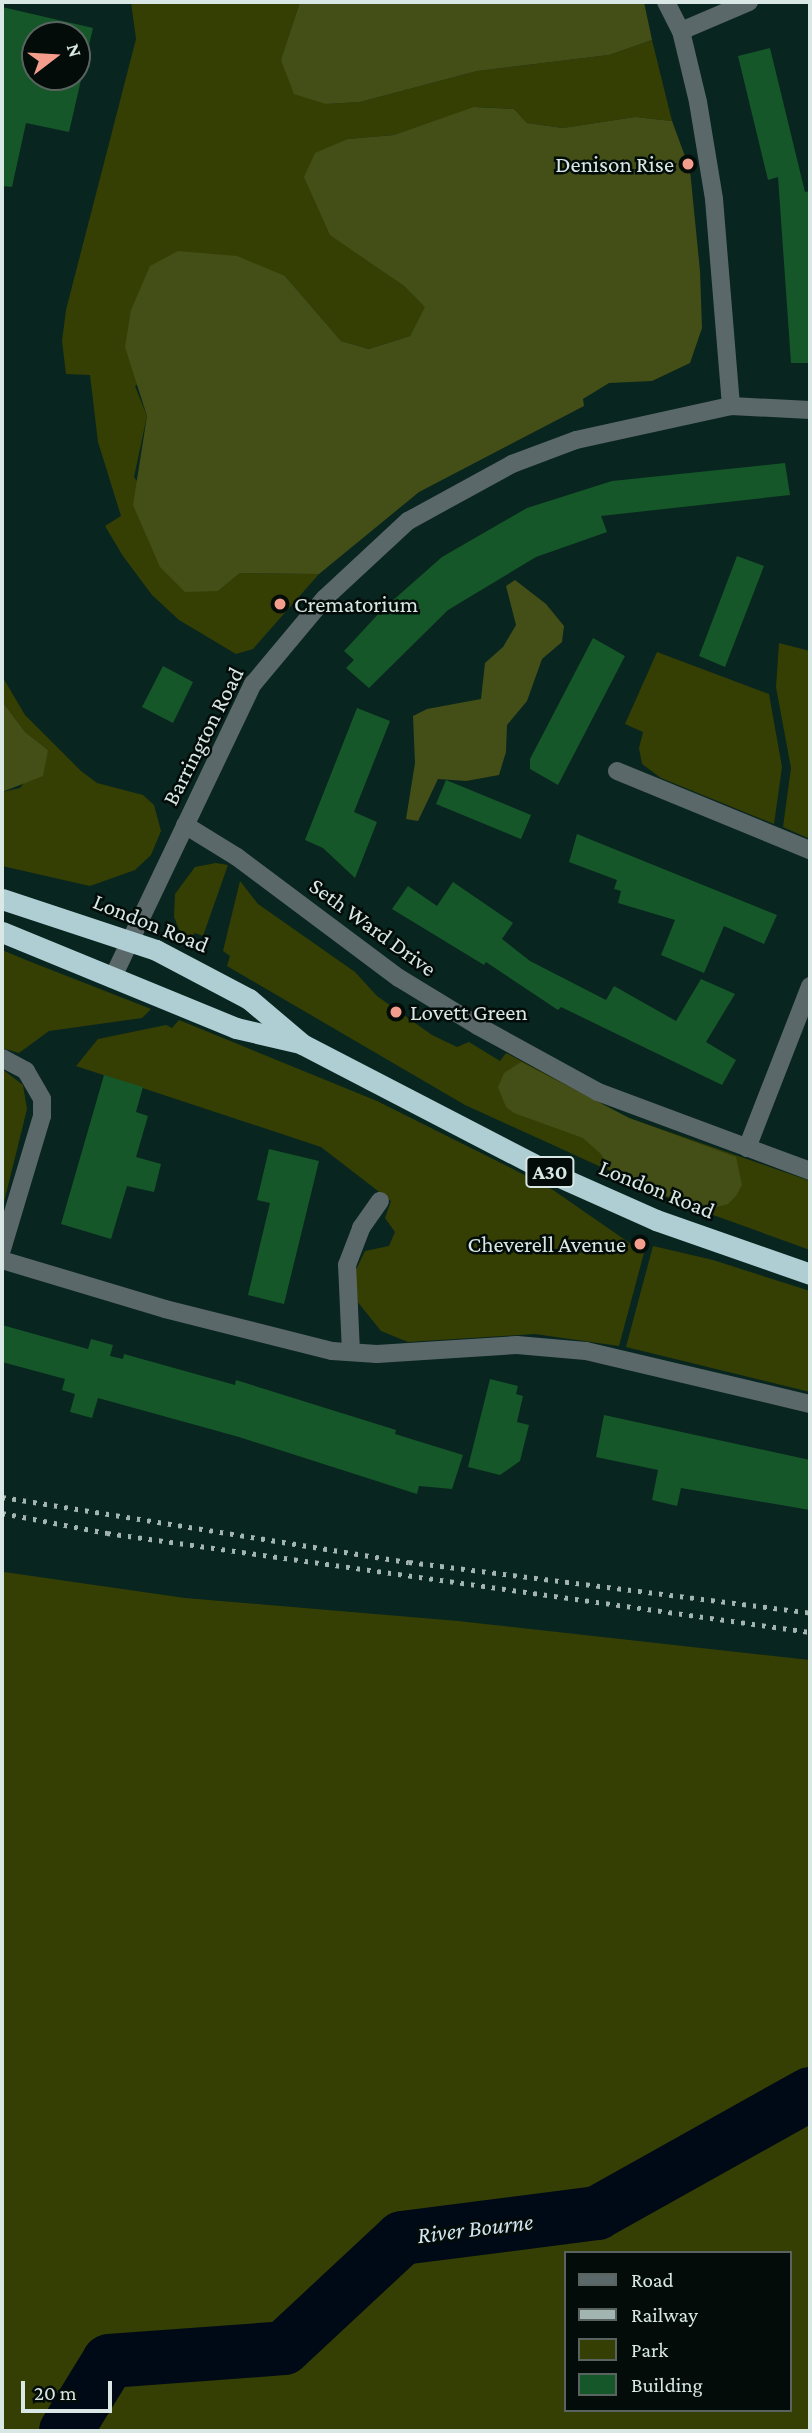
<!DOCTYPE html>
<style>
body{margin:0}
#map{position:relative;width:812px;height:2433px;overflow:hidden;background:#09251f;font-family:"Crimson Pro",serif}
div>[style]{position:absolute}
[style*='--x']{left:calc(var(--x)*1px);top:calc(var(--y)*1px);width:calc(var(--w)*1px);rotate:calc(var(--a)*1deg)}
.green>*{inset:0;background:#353f03}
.forest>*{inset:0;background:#444f17}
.river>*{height:54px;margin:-27px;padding:0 27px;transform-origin:27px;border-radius:27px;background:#000a16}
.building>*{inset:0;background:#155728}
.street>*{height:18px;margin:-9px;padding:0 9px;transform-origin:9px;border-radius:9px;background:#5b686a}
.highway>*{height:21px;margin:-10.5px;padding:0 10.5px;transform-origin:10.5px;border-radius:10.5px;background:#aeced3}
.rail>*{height:5px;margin-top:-2.5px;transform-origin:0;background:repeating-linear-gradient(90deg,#a3b5b0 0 3.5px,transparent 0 10.5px)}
.dots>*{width:19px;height:19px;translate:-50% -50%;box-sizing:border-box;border:4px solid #030c09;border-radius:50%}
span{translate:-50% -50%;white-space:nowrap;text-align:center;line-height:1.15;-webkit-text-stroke:5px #030c09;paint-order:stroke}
.shield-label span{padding:2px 5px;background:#030c09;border:2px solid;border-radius:5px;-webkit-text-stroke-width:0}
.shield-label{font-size:21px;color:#d9e8e4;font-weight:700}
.poi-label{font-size:23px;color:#d9e8e4}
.right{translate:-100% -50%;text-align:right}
.left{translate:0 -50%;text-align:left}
.street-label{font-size:23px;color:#d9e8e4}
.water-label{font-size:24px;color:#d2e5f1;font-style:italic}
.frame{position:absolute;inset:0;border:4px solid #d9e8e4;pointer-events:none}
.legend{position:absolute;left:564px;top:2251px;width:228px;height:161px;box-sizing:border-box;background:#030c09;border:2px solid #596461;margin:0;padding:9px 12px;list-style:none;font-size:21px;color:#d9e8e4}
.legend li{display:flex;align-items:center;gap:14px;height:35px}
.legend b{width:35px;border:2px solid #596461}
.north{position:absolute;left:21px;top:21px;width:70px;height:70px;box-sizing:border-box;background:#030c09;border:2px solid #596461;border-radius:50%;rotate:73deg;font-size:19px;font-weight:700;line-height:28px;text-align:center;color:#d9e8e4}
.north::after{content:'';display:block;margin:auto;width:24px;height:32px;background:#f49d8c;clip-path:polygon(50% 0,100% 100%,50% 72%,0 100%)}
.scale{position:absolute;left:21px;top:2381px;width:91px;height:32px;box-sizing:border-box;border:4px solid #d9e8e4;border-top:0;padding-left:9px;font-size:21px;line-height:24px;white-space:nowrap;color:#d9e8e4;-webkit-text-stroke:5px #030c09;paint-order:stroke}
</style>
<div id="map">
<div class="green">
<i style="clip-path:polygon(131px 2px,300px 2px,281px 61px,326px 104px,360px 102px,477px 71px,609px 55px,652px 40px,672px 121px,635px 117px,563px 128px,527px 123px,514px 109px,477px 107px,394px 135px,348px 139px,330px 234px,404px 286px,426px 307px,410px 336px,369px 349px,341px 341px,285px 276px,135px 386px,147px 416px,134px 477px,218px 591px,240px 573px,319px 574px,253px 649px,236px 654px,179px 620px,152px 595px,123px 556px,105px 526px,121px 516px,98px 442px,90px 375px,66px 374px,62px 341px,66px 310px,136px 39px)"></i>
<i style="clip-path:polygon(779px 643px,810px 651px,810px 839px,783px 827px,791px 768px,776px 687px)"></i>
<i style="clip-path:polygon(657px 652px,769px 694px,782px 767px,774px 824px,661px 778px,642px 764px,639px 748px,643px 732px,625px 724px)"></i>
<i style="clip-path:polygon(2px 676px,25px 715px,81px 771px,97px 783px,143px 795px,154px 805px,161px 831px,151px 855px,135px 870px,90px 886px,2px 866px,2px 792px,20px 788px,48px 750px,25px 732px,2px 701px)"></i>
<i style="clip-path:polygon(216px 863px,228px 865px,203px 936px,195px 933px,185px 944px,174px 917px,175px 894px,195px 867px)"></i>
<i style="clip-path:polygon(240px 881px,258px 904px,355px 972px,377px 996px,432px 1035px,457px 1047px,469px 1042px,500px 1061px,506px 1053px,629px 1118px,810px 1181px,810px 1250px,680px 1203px,465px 1105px,227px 966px,230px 956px,223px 951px)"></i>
<i style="clip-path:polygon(2px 950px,26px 960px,151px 1009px,142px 1018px,49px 1031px,19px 1053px,2px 1048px)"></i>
<i style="clip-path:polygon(179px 1020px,377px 1101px,509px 1167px,553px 1190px,644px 1253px,619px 1346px,535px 1334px,408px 1342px,381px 1331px,356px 1300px,354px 1274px,365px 1251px,389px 1246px,395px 1232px,385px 1218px,391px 1201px,321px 1147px,76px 1066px,98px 1039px,166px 1025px,172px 1028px)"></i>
<i style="clip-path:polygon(2px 1069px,23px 1085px,27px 1109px,2px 1210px)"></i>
<i style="clip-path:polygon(653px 1246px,713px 1260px,810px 1291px,810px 1392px,626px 1347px)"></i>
<i style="clip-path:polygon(evenodd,4px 1572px,185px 1598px,458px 1621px,810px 1660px,810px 2431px,2px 2431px,4px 1572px,565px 2253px,789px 2253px,789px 2410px,565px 2410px,565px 2253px)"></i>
</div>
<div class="forest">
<i style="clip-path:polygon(300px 2px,644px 2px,652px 40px,609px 55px,477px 71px,360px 102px,326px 104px,294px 94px,281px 60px)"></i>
<i style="clip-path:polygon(474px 107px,514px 109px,527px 123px,563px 128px,635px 117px,672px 121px,690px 170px,700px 271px,702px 328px,690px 363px,652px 381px,609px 383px,583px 399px,584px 406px,419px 492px,319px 574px,240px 573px,218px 591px,185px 592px,160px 567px,133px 505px,147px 416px,125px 347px,131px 310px,150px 266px,178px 251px,237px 256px,285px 276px,341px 341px,369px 349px,410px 336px,425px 307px,404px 286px,330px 235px,304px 177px,315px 153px,348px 139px,394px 135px)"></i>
<i style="clip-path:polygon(515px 580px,546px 604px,564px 626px,562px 642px,542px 659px,527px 701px,507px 725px,506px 752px,499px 775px,466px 781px,438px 779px,418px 821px,406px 819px,415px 763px,413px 716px,427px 709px,481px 699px,485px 663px,503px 647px,516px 625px,506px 586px)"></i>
<i style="clip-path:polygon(2px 701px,25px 732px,48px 750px,43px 776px,2px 792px)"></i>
<i style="clip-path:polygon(521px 1062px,629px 1118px,736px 1157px,742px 1185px,736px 1196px,728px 1204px,702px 1211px,610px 1171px,601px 1154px,583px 1138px,514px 1113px,506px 1107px,498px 1087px,504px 1073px)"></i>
</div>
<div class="river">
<i style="--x:66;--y:2431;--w:82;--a:-58.4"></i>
<i style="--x:109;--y:2361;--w:175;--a:-4.2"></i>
<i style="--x:284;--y:2348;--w:161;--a:-43"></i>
<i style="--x:402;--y:2238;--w:197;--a:-7.3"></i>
<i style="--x:597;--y:2213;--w:244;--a:-29.2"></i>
</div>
<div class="building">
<i style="clip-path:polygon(evenodd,2px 7px,93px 28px,69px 132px,26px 123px,12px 187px,2px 186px,2px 7px,35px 35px,77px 35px,77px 77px,35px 77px,35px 35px)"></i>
<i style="clip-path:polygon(770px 48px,805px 192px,810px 191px,810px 363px,791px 363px,778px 177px,768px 180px,738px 56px)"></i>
<i style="clip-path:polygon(785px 463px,790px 495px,601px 516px,607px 532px,536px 557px,448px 610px,369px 688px,346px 668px,354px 660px,344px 651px,382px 610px,442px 557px,527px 508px,612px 481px)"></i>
<i style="clip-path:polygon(737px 556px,764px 566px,725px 667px,699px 656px)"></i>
<i style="clip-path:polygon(593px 638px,625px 656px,558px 785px,530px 769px,530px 759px)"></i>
<i style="clip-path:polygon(163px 666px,193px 682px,173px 723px,142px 707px)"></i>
<i style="clip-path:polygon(357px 708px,390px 721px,354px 812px,377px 822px,355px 878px,323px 848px,305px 840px)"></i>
<i style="clip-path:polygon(446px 780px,531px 815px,521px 839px,436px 804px)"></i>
<i style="clip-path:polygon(577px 834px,777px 915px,764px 944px,724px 926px,704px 973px,661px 955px,675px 920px,618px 903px,621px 891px,614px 889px,617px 880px,569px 862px)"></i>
<i style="clip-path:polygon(453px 882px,513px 923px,502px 939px,530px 961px,606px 1000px,614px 986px,676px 1021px,701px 979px,735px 994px,706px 1042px,736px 1060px,722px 1085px,561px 1007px,558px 1010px,486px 962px,484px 965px,392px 909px,408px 886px,437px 906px)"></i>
<i style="clip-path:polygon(104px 1075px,143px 1087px,136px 1112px,148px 1116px,136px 1157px,161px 1164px,154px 1192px,127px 1186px,111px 1239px,61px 1224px)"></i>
<i style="clip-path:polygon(269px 1149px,319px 1161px,284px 1304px,248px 1295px,270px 1203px,257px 1200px)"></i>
<i style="clip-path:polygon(2px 1325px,88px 1349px,91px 1339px,113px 1345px,110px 1356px,123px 1359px,124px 1354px,235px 1385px,236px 1380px,396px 1430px,395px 1434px,463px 1455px,452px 1489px,419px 1486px,417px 1494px,239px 1437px,98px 1398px,92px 1418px,70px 1412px,75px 1394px,62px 1390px,65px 1379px,2px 1362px)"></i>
<i style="clip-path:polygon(490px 1379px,518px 1386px,516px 1394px,523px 1396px,517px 1422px,529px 1425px,520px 1461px,500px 1475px,468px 1467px)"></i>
<i style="clip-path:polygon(604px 1415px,810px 1460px,810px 1510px,681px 1488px,677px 1506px,652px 1500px,658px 1470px,596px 1457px)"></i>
</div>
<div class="street">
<i style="--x:666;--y:2;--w:33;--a:63"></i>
<i style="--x:681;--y:31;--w:73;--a:76.5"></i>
<i style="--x:698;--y:102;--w:98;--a:80.6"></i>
<i style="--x:714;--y:199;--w:208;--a:85.3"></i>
<i style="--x:681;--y:31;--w:74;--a:-23.1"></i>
<i style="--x:617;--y:771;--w:209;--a:22.3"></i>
<i style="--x:185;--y:825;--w:61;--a:31.6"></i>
<i style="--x:237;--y:857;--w:202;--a:36.8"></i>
<i style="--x:399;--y:978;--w:92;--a:31.3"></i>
<i style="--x:478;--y:1026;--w:137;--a:28.8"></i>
<i style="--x:598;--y:1092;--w:226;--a:20.4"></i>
<i style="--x:112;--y:979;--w:327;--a:-64.5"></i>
<i style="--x:253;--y:684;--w:112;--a:-50.1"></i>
<i style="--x:325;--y:598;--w:113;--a:-42.9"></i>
<i style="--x:408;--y:521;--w:119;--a:-28.7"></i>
<i style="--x:512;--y:464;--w:68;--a:-20.6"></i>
<i style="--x:576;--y:440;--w:159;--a:-12.4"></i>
<i style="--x:731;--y:406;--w:79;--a:2.9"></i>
<i style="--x:2;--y:1058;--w:27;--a:28"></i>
<i style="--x:26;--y:1071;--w:32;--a:60"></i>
<i style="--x:42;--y:1099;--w:17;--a:90"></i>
<i style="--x:42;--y:1116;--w:139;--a:106.7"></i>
<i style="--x:747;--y:1148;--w:174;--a:-68.7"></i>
<i style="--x:2;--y:1260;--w:170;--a:16.7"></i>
<i style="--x:165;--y:1309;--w:172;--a:14.1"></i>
<i style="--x:332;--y:1351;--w:45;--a:3.8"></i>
<i style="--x:377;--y:1354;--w:140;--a:-3.7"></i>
<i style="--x:517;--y:1345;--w:69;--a:5"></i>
<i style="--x:586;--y:1351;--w:230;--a:13.3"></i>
<i style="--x:351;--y:1352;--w:87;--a:-92.6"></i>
<i style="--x:347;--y:1265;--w:40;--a:-69"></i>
<i style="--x:361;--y:1228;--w:33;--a:-55"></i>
</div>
<div class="highway">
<i style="--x:2;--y:899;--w:162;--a:18.3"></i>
<i style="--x:156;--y:950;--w:105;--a:27.8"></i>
<i style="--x:249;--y:999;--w:70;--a:40.3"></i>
<i style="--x:302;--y:1044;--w:285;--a:27.4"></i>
<i style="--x:555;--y:1175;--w:111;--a:24"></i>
<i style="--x:656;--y:1220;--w:163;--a:19.3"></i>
<i style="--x:2;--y:932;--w:253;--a:22.3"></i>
<i style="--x:236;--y:1028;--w:66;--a:13.2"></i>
</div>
<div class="rail">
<i style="--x:2;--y:1497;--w:412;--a:9.1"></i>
<i style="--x:409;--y:1562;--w:404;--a:7.2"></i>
<i style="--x:2;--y:1513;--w:107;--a:10.8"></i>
<i style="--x:107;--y:1533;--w:710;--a:8.02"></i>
</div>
<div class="dots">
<i style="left:688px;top:164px;background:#f49d8c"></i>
<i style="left:280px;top:604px;background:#f49d8c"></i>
<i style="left:396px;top:1012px;background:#f49d8c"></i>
<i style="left:640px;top:1244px;background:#f49d8c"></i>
</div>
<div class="shield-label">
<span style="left:550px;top:1172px">A30</span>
</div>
<div class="poi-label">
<span class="right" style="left:674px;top:164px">Denison Rise</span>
<span class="left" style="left:294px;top:604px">Crematorium</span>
<span class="left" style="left:410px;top:1012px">Lovett Green</span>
<span class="right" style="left:626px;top:1244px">Cheverell Avenue</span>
</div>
<div class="street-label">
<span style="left:203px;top:736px;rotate:-63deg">Barrington Road</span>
<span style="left:151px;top:923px;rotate:22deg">London Road</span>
<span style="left:373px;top:927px;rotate:36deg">Seth Ward Drive</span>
<span style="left:657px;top:1189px;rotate:22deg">London Road</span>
</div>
<div class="water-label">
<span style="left:475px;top:2228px;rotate:-7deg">River Bourne</span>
</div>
<div class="frame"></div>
<ul class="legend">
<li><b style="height:9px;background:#5b686a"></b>Road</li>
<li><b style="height:9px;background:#a3b5b0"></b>Railway</li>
<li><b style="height:19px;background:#353f03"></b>Park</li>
<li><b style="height:19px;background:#155728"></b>Building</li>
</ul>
<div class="north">N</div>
<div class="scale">20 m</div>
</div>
